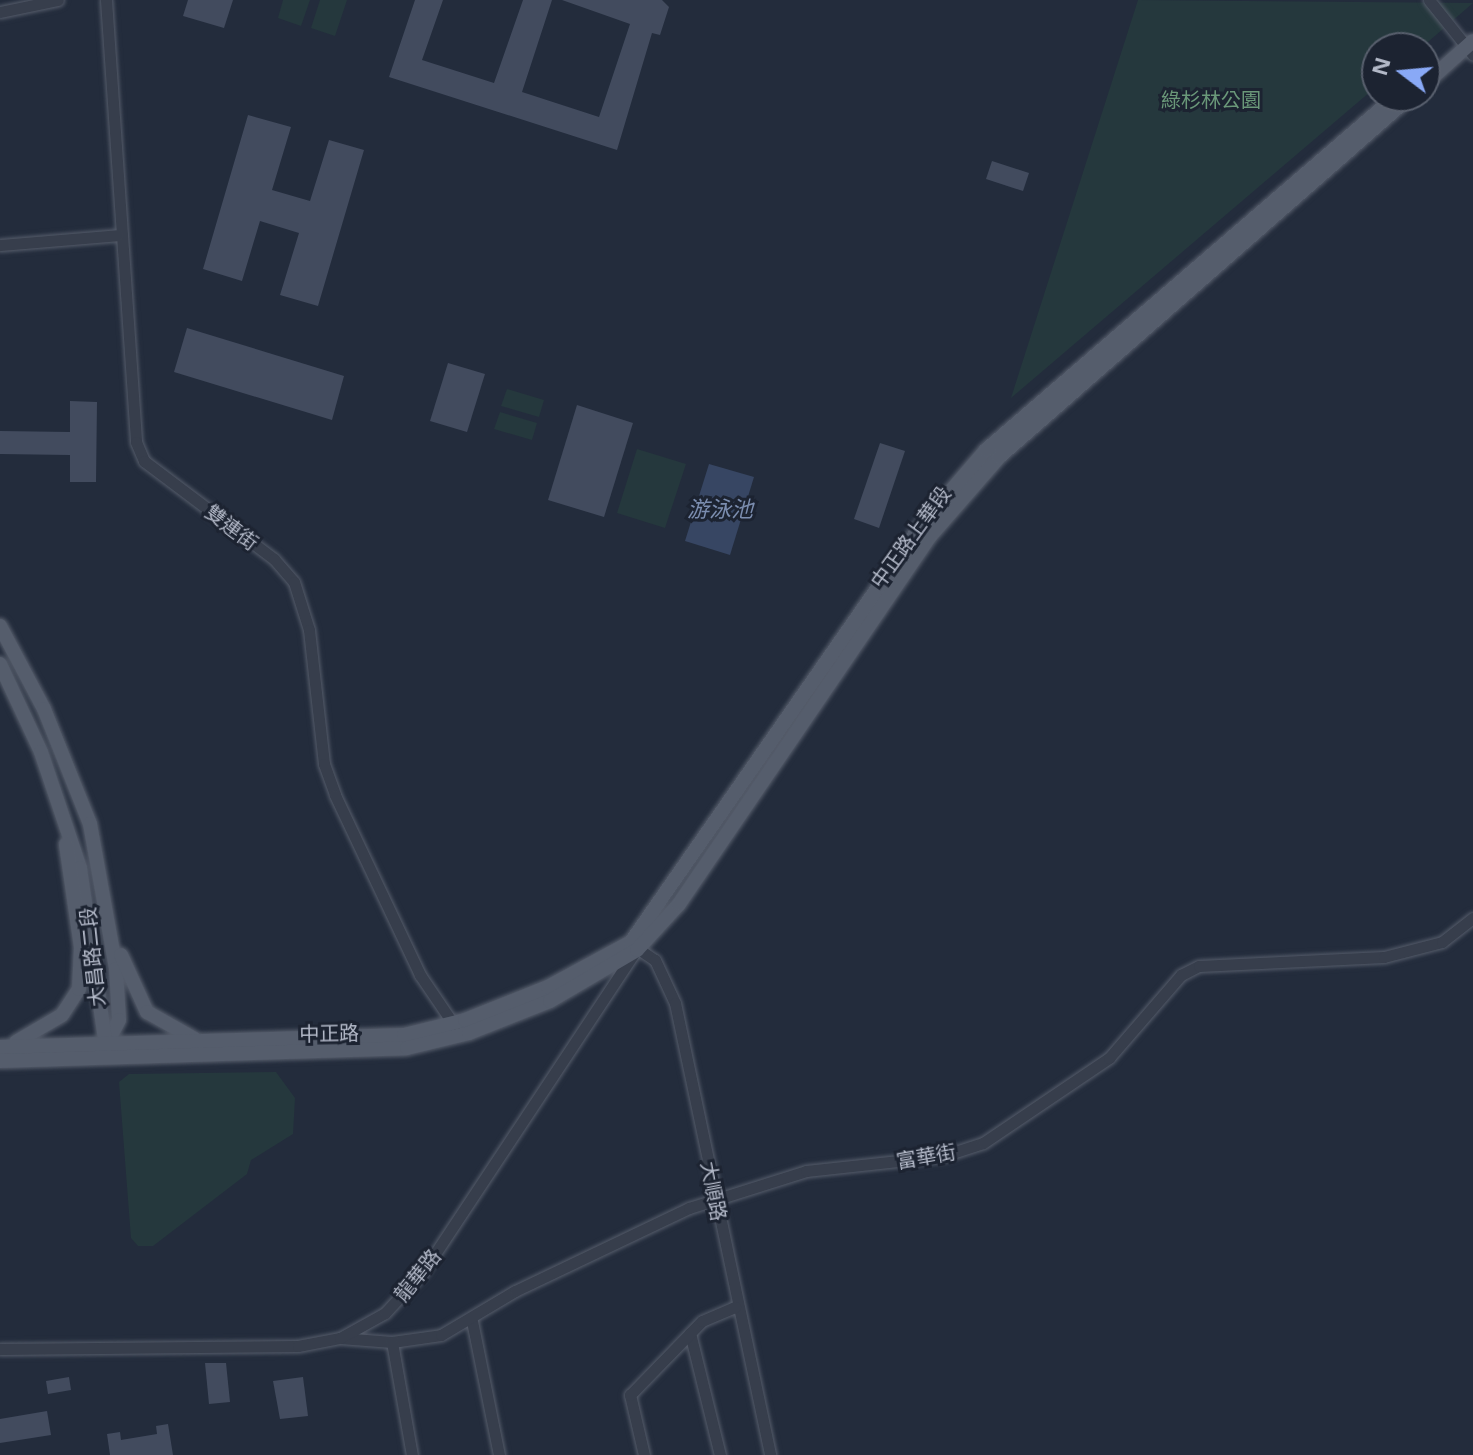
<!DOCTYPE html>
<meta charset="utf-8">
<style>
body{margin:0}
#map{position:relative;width:1473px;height:1455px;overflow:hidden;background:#232c3c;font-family:"Open Sans","Noto Sans TC",sans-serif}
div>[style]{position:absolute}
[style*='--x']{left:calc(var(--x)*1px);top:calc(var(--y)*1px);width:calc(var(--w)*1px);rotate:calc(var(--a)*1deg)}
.green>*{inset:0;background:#25383d}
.water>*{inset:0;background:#374663}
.building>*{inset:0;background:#424b5e}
.roads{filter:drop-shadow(0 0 2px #555c6a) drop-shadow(0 0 2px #555c6a)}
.minor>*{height:11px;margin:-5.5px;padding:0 5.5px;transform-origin:5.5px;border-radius:5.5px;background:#373e4c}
.major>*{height:14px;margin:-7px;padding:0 7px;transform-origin:7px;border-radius:7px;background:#555d6c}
span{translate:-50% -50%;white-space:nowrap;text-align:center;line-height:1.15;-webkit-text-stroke:6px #1c2331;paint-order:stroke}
.park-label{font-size:20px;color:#6a9879}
.street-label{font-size:20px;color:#b3b9c8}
.water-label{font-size:22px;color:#7b8daf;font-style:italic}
.north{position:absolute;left:1361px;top:32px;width:80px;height:80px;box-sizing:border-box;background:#1c2331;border:2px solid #585f6d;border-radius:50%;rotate:286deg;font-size:22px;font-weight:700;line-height:32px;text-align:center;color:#b3b9c8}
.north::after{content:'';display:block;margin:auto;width:28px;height:36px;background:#89a9f6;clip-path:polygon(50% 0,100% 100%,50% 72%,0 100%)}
</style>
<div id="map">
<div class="green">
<i style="clip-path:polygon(283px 0,310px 0,301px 26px,278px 18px)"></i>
<i style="clip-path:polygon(320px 0,347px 0,335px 36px,311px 28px)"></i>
<i style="clip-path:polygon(1138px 0,1473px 3px,1421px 48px,1377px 48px,1377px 86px,1011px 398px)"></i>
<i style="clip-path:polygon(507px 389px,544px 400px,539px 417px,501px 406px)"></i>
<i style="clip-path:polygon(500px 412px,537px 423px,532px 440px,494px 429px)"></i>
<i style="clip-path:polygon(637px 449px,686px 464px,665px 528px,617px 513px)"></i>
<i style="clip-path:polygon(276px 1072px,295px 1098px,293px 1134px,251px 1160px,247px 1174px,153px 1246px,138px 1246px,131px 1238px,119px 1082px,129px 1074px)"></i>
</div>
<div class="water">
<i style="clip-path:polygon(709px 464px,754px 477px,730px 555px,685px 541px)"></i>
</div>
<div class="building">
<i style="clip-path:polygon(188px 0,233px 0,224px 28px,183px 16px)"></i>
<i style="clip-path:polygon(415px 0,443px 0,422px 60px,494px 83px,523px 0,552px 0,522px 92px,599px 117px,630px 24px,562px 0,662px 0,669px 7px,660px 35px,652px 33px,617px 150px,389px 77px)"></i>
<i style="clip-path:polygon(248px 115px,291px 127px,272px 190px,310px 201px,329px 140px,364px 150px,318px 306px,280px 295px,299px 233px,260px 221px,242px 281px,203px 269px)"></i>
<i style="clip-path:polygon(992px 161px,1029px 173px,1023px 191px,986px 179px)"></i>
<i style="clip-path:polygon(187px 328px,344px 376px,332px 420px,174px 372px)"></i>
<i style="clip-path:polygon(448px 363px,485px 374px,467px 432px,430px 421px)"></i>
<i style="clip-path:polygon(70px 401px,97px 402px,96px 482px,70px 482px,70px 455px,0 454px,0 431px,70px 432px)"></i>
<i style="clip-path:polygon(577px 405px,633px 423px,604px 517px,548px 500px)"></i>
<i style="clip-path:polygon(880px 443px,905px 451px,879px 528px,854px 519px)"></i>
<i style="clip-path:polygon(205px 1363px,226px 1363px,230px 1402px,209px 1404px)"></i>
<i style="clip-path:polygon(69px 1377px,71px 1390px,48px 1394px,46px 1381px)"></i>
<i style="clip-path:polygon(303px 1377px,308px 1416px,280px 1419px,273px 1381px)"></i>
<i style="clip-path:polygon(47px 1411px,51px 1435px,0 1443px,0 1419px)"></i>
<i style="clip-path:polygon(168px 1424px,173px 1455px,110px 1455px,107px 1434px,120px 1432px,121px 1440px,157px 1434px,156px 1426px)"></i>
</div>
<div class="roads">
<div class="minor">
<i style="--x:106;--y:0;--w:443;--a:86.1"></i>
<i style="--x:136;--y:442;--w:21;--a:67"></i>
<i style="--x:144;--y:461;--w:163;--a:37"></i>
<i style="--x:274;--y:559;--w:30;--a:49"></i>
<i style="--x:294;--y:582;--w:50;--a:72.6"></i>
<i style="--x:309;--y:630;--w:135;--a:83.6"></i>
<i style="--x:324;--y:764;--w:33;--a:70"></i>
<i style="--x:335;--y:795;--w:199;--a:64.7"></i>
<i style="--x:420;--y:975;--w:64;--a:55.8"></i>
<i style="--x:1429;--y:0;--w:70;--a:51.3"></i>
<i style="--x:0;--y:12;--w:59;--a:-11.7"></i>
<i style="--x:0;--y:245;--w:118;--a:-4.8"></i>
<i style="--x:634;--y:946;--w:25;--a:34"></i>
<i style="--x:655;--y:960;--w:47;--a:65.1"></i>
<i style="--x:675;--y:1003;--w:462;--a:78.1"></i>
<i style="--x:472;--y:1321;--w:137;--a:78.6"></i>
<i style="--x:690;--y:1333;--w:126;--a:76.2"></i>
<i style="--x:340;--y:1338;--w:52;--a:4.4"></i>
<i style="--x:392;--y:1342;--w:49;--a:-8.1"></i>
<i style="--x:441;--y:1335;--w:86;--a:-30.7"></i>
<i style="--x:515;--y:1291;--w:193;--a:-25.5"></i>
<i style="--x:689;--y:1208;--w:123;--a:-17.5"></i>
<i style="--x:806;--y:1171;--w:138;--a:-6.2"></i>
<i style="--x:943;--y:1156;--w:42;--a:-18"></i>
<i style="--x:983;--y:1143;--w:152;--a:-34"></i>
<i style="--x:1109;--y:1058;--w:110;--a:-49.1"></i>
<i style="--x:1181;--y:975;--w:20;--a:-27"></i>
<i style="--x:1199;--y:966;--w:185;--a:-2.8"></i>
<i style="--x:1384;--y:957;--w:60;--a:-14.5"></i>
<i style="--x:1442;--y:942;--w:39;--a:-38"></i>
<i style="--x:392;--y:1342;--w:115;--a:80"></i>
<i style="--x:0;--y:1349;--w:298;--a:-0.6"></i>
<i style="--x:298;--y:1346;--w:43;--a:-10.8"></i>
<i style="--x:340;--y:1338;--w:51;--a:-29.1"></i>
<i style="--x:385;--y:1313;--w:56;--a:-47.2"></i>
<i style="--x:423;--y:1272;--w:386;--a:-56.5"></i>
<i style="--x:644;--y:1455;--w:62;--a:-103.1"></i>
<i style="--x:630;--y:1395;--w:103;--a:-45.8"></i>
<i style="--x:702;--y:1321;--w:36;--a:-23"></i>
</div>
<div class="major">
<i style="--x:1425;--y:84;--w:64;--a:-41.9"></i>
<i style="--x:0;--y:626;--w:94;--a:62.1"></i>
<i style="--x:44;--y:709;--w:124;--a:68.2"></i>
<i style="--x:90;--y:824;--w:147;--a:79.8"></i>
<i style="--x:116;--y:969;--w:51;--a:86.6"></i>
<i style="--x:119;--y:1020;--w:29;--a:117"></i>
<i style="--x:0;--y:664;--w:97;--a:65"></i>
<i style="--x:41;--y:752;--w:122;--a:71.4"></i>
<i style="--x:80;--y:868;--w:180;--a:81.7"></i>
<i style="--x:121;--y:955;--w:63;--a:65.5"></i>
<i style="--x:147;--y:1012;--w:55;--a:29.4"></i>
<i style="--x:16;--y:1042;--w:53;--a:-30.4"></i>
<i style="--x:62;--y:1015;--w:31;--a:-57"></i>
<i style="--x:79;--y:989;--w:42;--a:-87.3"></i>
<i style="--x:81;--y:947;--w:104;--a:-98.3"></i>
<i style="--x:0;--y:1047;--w:404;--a:-1.7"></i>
<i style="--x:404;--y:1035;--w:63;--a:-13.8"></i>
<i style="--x:465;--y:1020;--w:89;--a:-21.7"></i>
<i style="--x:548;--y:987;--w:94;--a:-28.5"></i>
<i style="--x:631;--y:942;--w:506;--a:-55.15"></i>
<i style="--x:920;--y:527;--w:101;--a:-49.4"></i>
<i style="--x:986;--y:450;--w:542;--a:-40.81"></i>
<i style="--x:0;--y:1061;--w:407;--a:-1.8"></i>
<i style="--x:407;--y:1048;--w:64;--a:-13.6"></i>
<i style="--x:469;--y:1033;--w:87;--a:-21.6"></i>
<i style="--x:550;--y:1001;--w:101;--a:-30.4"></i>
<i style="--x:637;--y:950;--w:62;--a:-47.6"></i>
<i style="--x:679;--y:904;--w:447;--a:-55.7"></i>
<i style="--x:931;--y:535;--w:103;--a:-48.9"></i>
<i style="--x:999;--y:457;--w:548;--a:-41.23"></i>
</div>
</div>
<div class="park-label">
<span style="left:1211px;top:99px">綠杉林公園</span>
</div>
<div class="street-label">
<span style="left:232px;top:527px;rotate:37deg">雙連街</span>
<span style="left:910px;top:537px;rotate:-54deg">中正路上華段</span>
<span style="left:92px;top:957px;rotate:-96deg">大昌路二段</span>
<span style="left:329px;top:1033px;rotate:-1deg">中正路</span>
<span style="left:926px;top:1156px;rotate:-10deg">富華街</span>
<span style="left:714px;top:1191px;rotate:79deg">大順路</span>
<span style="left:417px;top:1275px;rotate:-51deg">龍華路</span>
</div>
<div class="water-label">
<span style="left:720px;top:509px">游泳池</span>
</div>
<div class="north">N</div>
</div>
